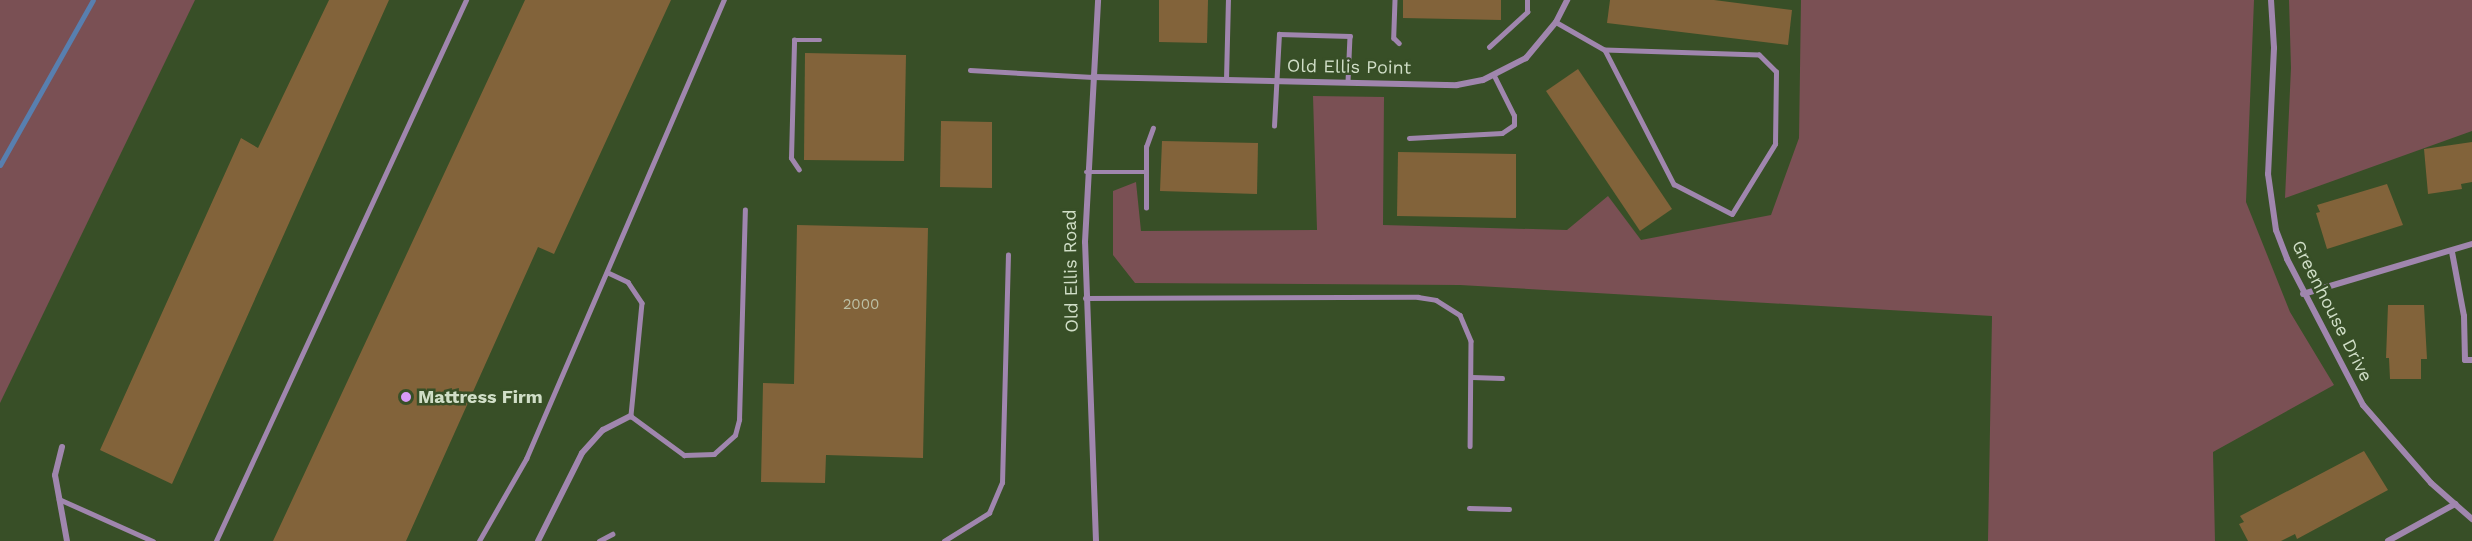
<!DOCTYPE html>
<style>
body{margin:0}
#map{position:relative;width:2472px;height:541px;overflow:hidden;background:#384f27;font-family:"Work Sans",sans-serif}
div>[style]{position:absolute}
[style*='--x']{left:calc(var(--x)*1px);top:calc(var(--y)*1px);width:calc(var(--w)*1px);rotate:calc(var(--a)*1deg)}
.green>*{inset:0;background:#7a5054}
.stream>*{height:5px;margin:-2.5px;padding:0 2.5px;transform-origin:2.5px;border-radius:2.5px;background:#587faf}
.building>*{inset:0;background:#82633a}
.lane>*{height:4.5px;margin:-2.25px;padding:0 2.25px;transform-origin:2.25px;border-radius:2.25px;background:#a086ae}
.street>*{height:6px;margin:-3px;padding:0 3px;transform-origin:3px;border-radius:3px;background:#a086ae}
.dots>*{width:16px;height:16px;translate:-50% -50%;box-sizing:border-box;border:3px solid #384f27;border-radius:50%}
span{translate:-50% -50%;white-space:nowrap;text-align:center;line-height:1.15;-webkit-text-stroke:5px #384f27;paint-order:stroke}
.number-label{font-size:15px;color:#bcbfa4}
.number-label span{-webkit-text-stroke-width:0}
.street-label{font-size:18px;color:#d0dec7}
.poi-label{font-size:18px;color:#d0dec7;font-weight:700}
.left{translate:0 -50%;text-align:left}
</style>
<div id="map">
<div class="green">
<i style="clip-path:polygon(0 0,195px 0,0 403px)"></i>
<i style="clip-path:polygon(1801px 0,2254px 0,2246px 202px,2290px 312px,2334px 385px,2213px 452px,2215px 541px,1988px 541px,1992px 316px,1460px 285px,1135px 283px,1113px 255px,1113px 191px,1136px 182px,1141px 231px,1317px 230px,1313px 96px,1384px 97px,1383px 225px,1567px 230px,1608px 196px,1641px 240px,1771px 215px,1799px 138px)"></i>
<i style="clip-path:polygon(2289px 0,2472px 0,2472px 131px,2285px 198px,2291px 68px)"></i>
</div>
<div class="stream">
<i style="--x:0;--y:165;--w:189;--a:-60.6"></i>
</div>
<div class="building">
<i style="clip-path:polygon(329px 0,389px 0,172px 484px,100px 450px,241px 138px,258px 148px)"></i>
<i style="clip-path:polygon(525px 0,671px 0,554px 254px,538px 247px,406px 541px,273px 541px)"></i>
<i style="clip-path:polygon(1159px 0,1208px 0,1207px 43px,1159px 42px)"></i>
<i style="clip-path:polygon(1403px 0,1501px 0,1501px 20px,1403px 18px)"></i>
<i style="clip-path:polygon(1610px 0,1714px 0,1792px 10px,1788px 45px,1607px 23px)"></i>
<i style="clip-path:polygon(805px 53px,906px 55px,904px 161px,804px 160px)"></i>
<i style="clip-path:polygon(1578px 69px,1672px 209px,1640px 231px,1546px 91px)"></i>
<i style="clip-path:polygon(941px 121px,992px 122px,992px 188px,940px 187px)"></i>
<i style="clip-path:polygon(1162px 141px,1258px 143px,1257px 194px,1160px 191px)"></i>
<i style="clip-path:polygon(2472px 142px,2472px 182px,2461px 184px,2462px 189px,2428px 194px,2424px 149px)"></i>
<i style="clip-path:polygon(1398px 152px,1516px 154px,1516px 218px,1397px 216px)"></i>
<i style="clip-path:polygon(2387px 184px,2403px 225px,2327px 249px,2316px 213px,2320px 212px,2317px 205px)"></i>
<i style="clip-path:polygon(797px 225px,928px 228px,923px 458px,826px 455px,825px 483px,761px 482px,763px 383px,794px 384px)"></i>
<i style="clip-path:polygon(2388px 305px,2424px 305px,2427px 359px,2421px 359px,2421px 379px,2390px 379px,2389px 358px,2386px 358px)"></i>
<i style="clip-path:polygon(2364px 451px,2388px 490px,2297px 539px,2295px 534px,2281px 541px,2248px 541px,2239px 524px,2244px 522px,2240px 516px)"></i>
</div>
<div class="lane">
<i style="--x:1395;--y:0;--w:38;--a:92"></i>
<i style="--x:1394;--y:38;--w:7;--a:45"></i>
<i style="--x:1556;--y:22;--w:56;--a:29.7"></i>
<i style="--x:1605;--y:50;--w:151;--a:62.8"></i>
<i style="--x:1674;--y:184;--w:65;--a:27.3"></i>
<i style="--x:1732;--y:214;--w:82;--a:-58.4"></i>
<i style="--x:1775;--y:144;--w:72;--a:-89.2"></i>
<i style="--x:1776;--y:72;--w:24;--a:-135"></i>
<i style="--x:1759;--y:55;--w:154;--a:-178.1"></i>
<i style="--x:1489;--y:47;--w:52;--a:-42.6"></i>
<i style="--x:1527;--y:12;--w:12;--a:-90"></i>
<i style="--x:970;--y:70;--w:123;--a:3.3"></i>
<i style="--x:1226;--y:80;--w:80;--a:-88.6"></i>
<i style="--x:1274;--y:126;--w:92;--a:-86.9"></i>
<i style="--x:1279;--y:34;--w:71;--a:1.6"></i>
<i style="--x:1350;--y:36;--w:46;--a:92.5"></i>
<i style="--x:1409;--y:138;--w:93;--a:-3.1"></i>
<i style="--x:1502;--y:133;--w:14;--a:-34"></i>
<i style="--x:1514;--y:125;--w:9;--a:-90"></i>
<i style="--x:1514;--y:116;--w:45;--a:-116.6"></i>
<i style="--x:799;--y:170;--w:14;--a:-124"></i>
<i style="--x:791;--y:158;--w:118;--a:-88.5"></i>
<i style="--x:794;--y:40;--w:26;--a:0"></i>
<i style="--x:1086;--y:172;--w:60;--a:0"></i>
<i style="--x:1146;--y:208;--w:61;--a:-90"></i>
<i style="--x:1146;--y:147;--w:20;--a:-70"></i>
<i style="--x:607;--y:272;--w:23;--a:25"></i>
<i style="--x:628;--y:282;--w:25;--a:56"></i>
<i style="--x:642;--y:303;--w:114;--a:95.6"></i>
<i style="--x:631;--y:416;--w:66;--a:36.3"></i>
<i style="--x:684;--y:455;--w:30;--a:-2"></i>
<i style="--x:714;--y:454;--w:28;--a:-42"></i>
<i style="--x:735;--y:435;--w:16;--a:-75"></i>
<i style="--x:739;--y:420;--w:210;--a:-88.4"></i>
<i style="--x:1085;--y:298;--w:333;--a:-0.2"></i>
<i style="--x:1418;--y:297;--w:18;--a:9"></i>
<i style="--x:1436;--y:300;--w:28;--a:32"></i>
<i style="--x:1460;--y:315;--w:28;--a:67"></i>
<i style="--x:1471;--y:341;--w:105;--a:90.5"></i>
<i style="--x:1472;--y:377;--w:30;--a:2"></i>
<i style="--x:59;--y:499;--w:103;--a:24.1"></i>
<i style="--x:1469;--y:508;--w:40;--a:1.4"></i>
<i style="--x:216;--y:541;--w:596;--a:-65.2"></i>
<i style="--x:479;--y:541;--w:95;--a:-60.2"></i>
<i style="--x:526;--y:459;--w:500;--a:-66.7"></i>
<i style="--x:599;--y:541;--w:15;--a:-28"></i>
<i style="--x:944;--y:541;--w:53;--a:-31.9"></i>
<i style="--x:989;--y:513;--w:33;--a:-67"></i>
<i style="--x:1002;--y:483;--w:228;--a:-88.5"></i>
</div>
<div class="street">
<i style="--x:2271;--y:0;--w:48;--a:86.4"></i>
<i style="--x:2274;--y:48;--w:126;--a:92.7"></i>
<i style="--x:2268;--y:174;--w:57;--a:81.9"></i>
<i style="--x:2276;--y:230;--w:31;--a:69"></i>
<i style="--x:2287;--y:259;--w:165;--a:62.5"></i>
<i style="--x:2363;--y:405;--w:103;--a:48.9"></i>
<i style="--x:2431;--y:483;--w:55;--a:41.3"></i>
<i style="--x:1093;--y:77;--w:364;--a:1.3"></i>
<i style="--x:1457;--y:85;--w:26;--a:-11"></i>
<i style="--x:1483;--y:80;--w:48;--a:-27.1"></i>
<i style="--x:1526;--y:58;--w:47;--a:-50.2"></i>
<i style="--x:1556;--y:22;--w:25;--a:-63"></i>
<i style="--x:2452;--y:252;--w:65;--a:79.4"></i>
<i style="--x:2464;--y:316;--w:44;--a:88.7"></i>
<i style="--x:2465;--y:360;--w:7;--a:0"></i>
<i style="--x:2303;--y:294;--w:176;--a:-16.5"></i>
<i style="--x:62;--y:447;--w:29;--a:104"></i>
<i style="--x:55;--y:475;--w:67;--a:79.7"></i>
<i style="--x:538;--y:541;--w:98;--a:-63.4"></i>
<i style="--x:582;--y:453;--w:31;--a:-48"></i>
<i style="--x:603;--y:430;--w:31;--a:-27"></i>
<i style="--x:1096;--y:541;--w:299;--a:-92.1"></i>
<i style="--x:1085;--y:242;--w:242;--a:-86.9"></i>
<i style="--x:2388;--y:541;--w:77;--a:-28.9"></i>
</div>
<div class="dots">
<i style="left:406px;top:397px;background:#d89af8"></i>
</div>
<div class="number-label">
<span style="left:861px;top:305px">2000</span>
</div>
<div class="street-label">
<span style="left:1349px;top:67px;rotate:1deg">Old Ellis Point</span>
<span style="left:1071px;top:271px;rotate:-91deg">Old Ellis Road</span>
<span style="left:2332px;top:311px;rotate:63deg">Greenhouse Drive</span>
</div>
<div class="poi-label">
<span class="left" style="left:418px;top:397px">Mattress Firm</span>
</div>
</div>
